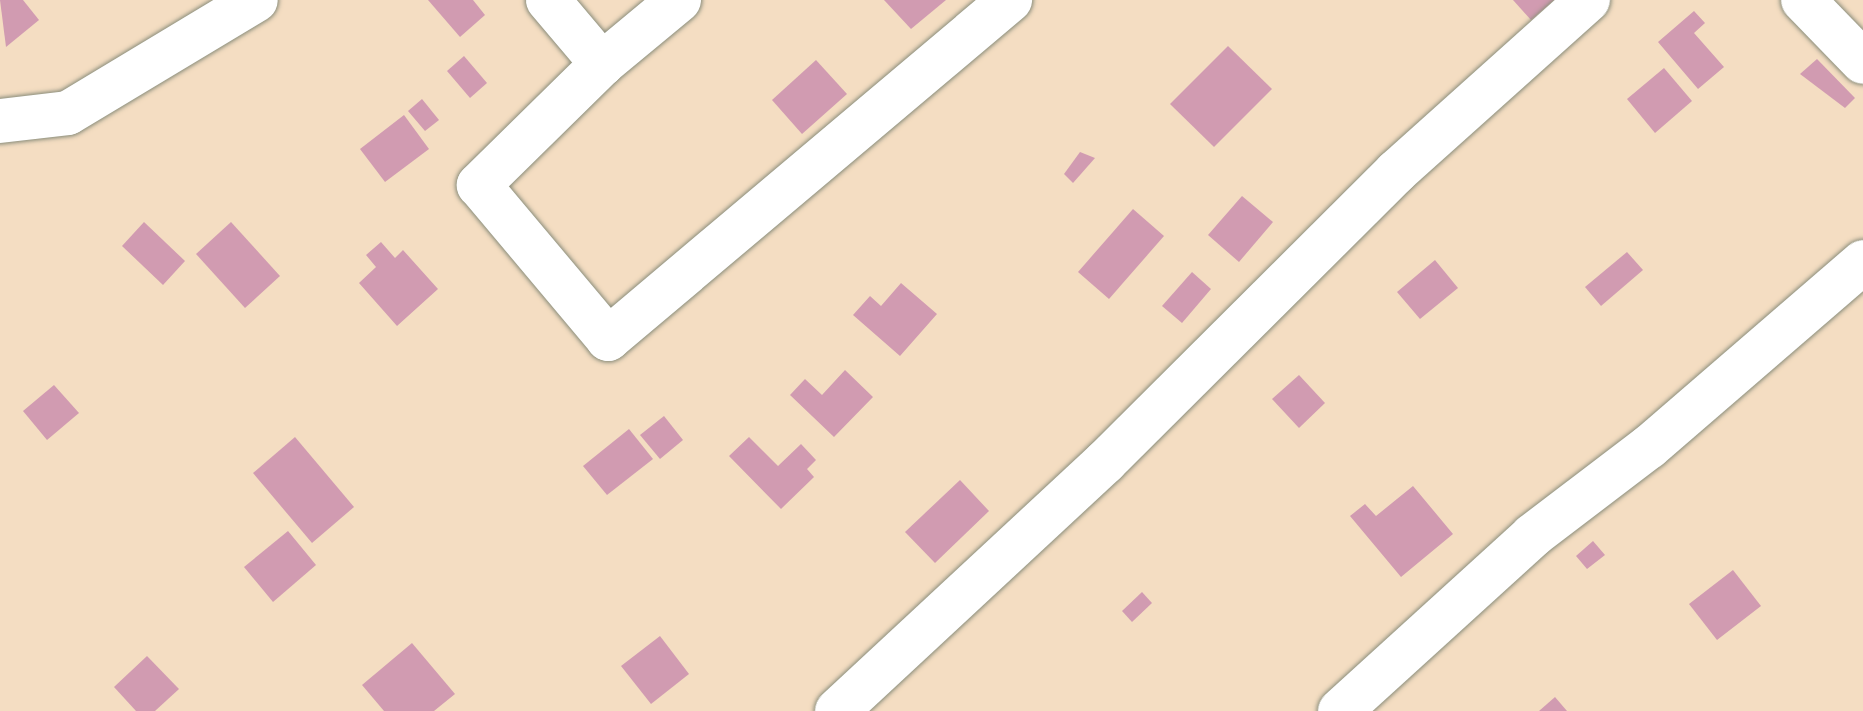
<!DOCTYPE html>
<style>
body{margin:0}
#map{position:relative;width:1863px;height:711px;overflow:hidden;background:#f4ddc2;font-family:Mynerve,sans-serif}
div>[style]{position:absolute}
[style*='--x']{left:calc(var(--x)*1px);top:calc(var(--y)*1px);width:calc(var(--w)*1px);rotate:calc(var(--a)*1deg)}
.building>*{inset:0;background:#d19bb1}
.roads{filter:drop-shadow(0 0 2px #8a8d7b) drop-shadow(0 0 2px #8a8d7b)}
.minor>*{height:44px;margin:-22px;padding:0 22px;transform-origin:22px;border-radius:22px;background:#fff}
span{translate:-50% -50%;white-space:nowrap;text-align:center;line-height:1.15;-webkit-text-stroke:7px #f6f6f2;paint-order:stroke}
</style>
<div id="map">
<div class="building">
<i style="clip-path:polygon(0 0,23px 0,39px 20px,6px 47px)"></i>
<i style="clip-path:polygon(428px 0,473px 0,485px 15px,460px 37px)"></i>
<i style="clip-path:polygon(884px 0,946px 0,911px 29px)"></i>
<i style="clip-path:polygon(1513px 0,1554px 0,1531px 20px)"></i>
<i style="clip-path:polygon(1694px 11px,1705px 23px,1694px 33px,1724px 67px,1698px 89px,1658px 42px)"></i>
<i style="clip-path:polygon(1228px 46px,1272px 89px,1214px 147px,1170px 104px)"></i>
<i style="clip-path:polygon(464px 56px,487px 83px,470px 98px,447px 71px)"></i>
<i style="clip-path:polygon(1817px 59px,1855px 98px,1845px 108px,1800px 74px)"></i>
<i style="clip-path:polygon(816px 60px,847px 94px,802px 134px,772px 100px)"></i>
<i style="clip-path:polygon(1664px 68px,1692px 101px,1655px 133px,1627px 99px)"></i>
<i style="clip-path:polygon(422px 99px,439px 120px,425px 131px,408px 111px)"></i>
<i style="clip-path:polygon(404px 115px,429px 149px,385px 182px,360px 149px)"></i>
<i style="clip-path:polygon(1080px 152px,1095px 158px,1073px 183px,1064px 174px)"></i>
<i style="clip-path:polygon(1242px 196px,1273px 222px,1239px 262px,1208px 235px)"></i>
<i style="clip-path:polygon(1133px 209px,1164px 236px,1109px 299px,1078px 272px)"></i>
<i style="clip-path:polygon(144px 222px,185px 261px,163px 285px,122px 246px)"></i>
<i style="clip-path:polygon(231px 222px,280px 276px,245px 308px,196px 254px)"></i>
<i style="clip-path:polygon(381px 242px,395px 258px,403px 250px,438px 289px,397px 326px,359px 283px,376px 267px,366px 255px)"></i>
<i style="clip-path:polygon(1627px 252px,1643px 270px,1601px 306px,1585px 287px)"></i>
<i style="clip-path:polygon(1435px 260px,1458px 288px,1420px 319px,1397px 292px)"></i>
<i style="clip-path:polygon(1192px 272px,1211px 289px,1182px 323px,1162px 306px)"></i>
<i style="clip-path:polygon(901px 283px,937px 314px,900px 356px,853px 315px,870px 296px,881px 306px)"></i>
<i style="clip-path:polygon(845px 370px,873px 397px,834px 437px,790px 395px,805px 379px,822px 395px)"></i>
<i style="clip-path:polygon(1299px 375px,1325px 403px,1299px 428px,1272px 399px)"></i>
<i style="clip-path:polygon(54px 385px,79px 413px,47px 440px,23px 411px)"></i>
<i style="clip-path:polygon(664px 416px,683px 440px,660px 459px,640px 435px)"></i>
<i style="clip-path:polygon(629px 429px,653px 459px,607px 495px,583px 466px)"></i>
<i style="clip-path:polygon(295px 437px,354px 507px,312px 543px,253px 473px)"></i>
<i style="clip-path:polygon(749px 437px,778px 466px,801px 444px,816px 460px,807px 469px,814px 477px,781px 509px,729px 456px)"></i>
<i style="clip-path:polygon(960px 480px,989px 511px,935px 563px,905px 532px)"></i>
<i style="clip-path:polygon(1413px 486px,1453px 534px,1401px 577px,1350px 516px,1365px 504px,1376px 516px)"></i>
<i style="clip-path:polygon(288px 531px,316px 565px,273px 602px,244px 567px)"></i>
<i style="clip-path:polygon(1593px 541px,1605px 555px,1587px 569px,1576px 556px)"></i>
<i style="clip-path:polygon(1733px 570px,1761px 606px,1717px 640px,1689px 604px)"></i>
<i style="clip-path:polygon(1142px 592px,1152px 603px,1132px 622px,1122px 611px)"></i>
<i style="clip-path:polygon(660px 636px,689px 674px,651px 704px,621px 666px)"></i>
<i style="clip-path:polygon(412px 643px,455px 694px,434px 711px,384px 711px,362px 685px)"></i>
<i style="clip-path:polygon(147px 656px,179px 689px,155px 711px,136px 711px,114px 687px)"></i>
<i style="clip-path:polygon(1555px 697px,1567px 711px,1539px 711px)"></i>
</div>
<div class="roads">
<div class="minor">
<i style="--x:548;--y:0;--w:84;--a:49.8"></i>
<i style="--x:679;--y:0;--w:100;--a:140.3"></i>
<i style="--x:602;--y:64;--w:173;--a:135.5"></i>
<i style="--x:479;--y:185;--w:201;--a:50"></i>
<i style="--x:608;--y:339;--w:526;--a:-40.14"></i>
<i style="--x:1803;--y:0;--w:86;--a:45.9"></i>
<i style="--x:0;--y:121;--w:68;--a:-6.7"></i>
<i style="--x:68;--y:113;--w:219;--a:-31"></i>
<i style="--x:837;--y:711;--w:366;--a:-42.9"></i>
<i style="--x:1105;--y:462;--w:411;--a:-44.9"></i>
<i style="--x:1396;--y:172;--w:258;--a:-41.9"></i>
<i style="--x:1340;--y:711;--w:260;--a:-42.3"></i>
<i style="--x:1532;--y:536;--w:147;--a:-37.3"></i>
<i style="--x:1649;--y:447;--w:283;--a:-40.8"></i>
</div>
</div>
</div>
